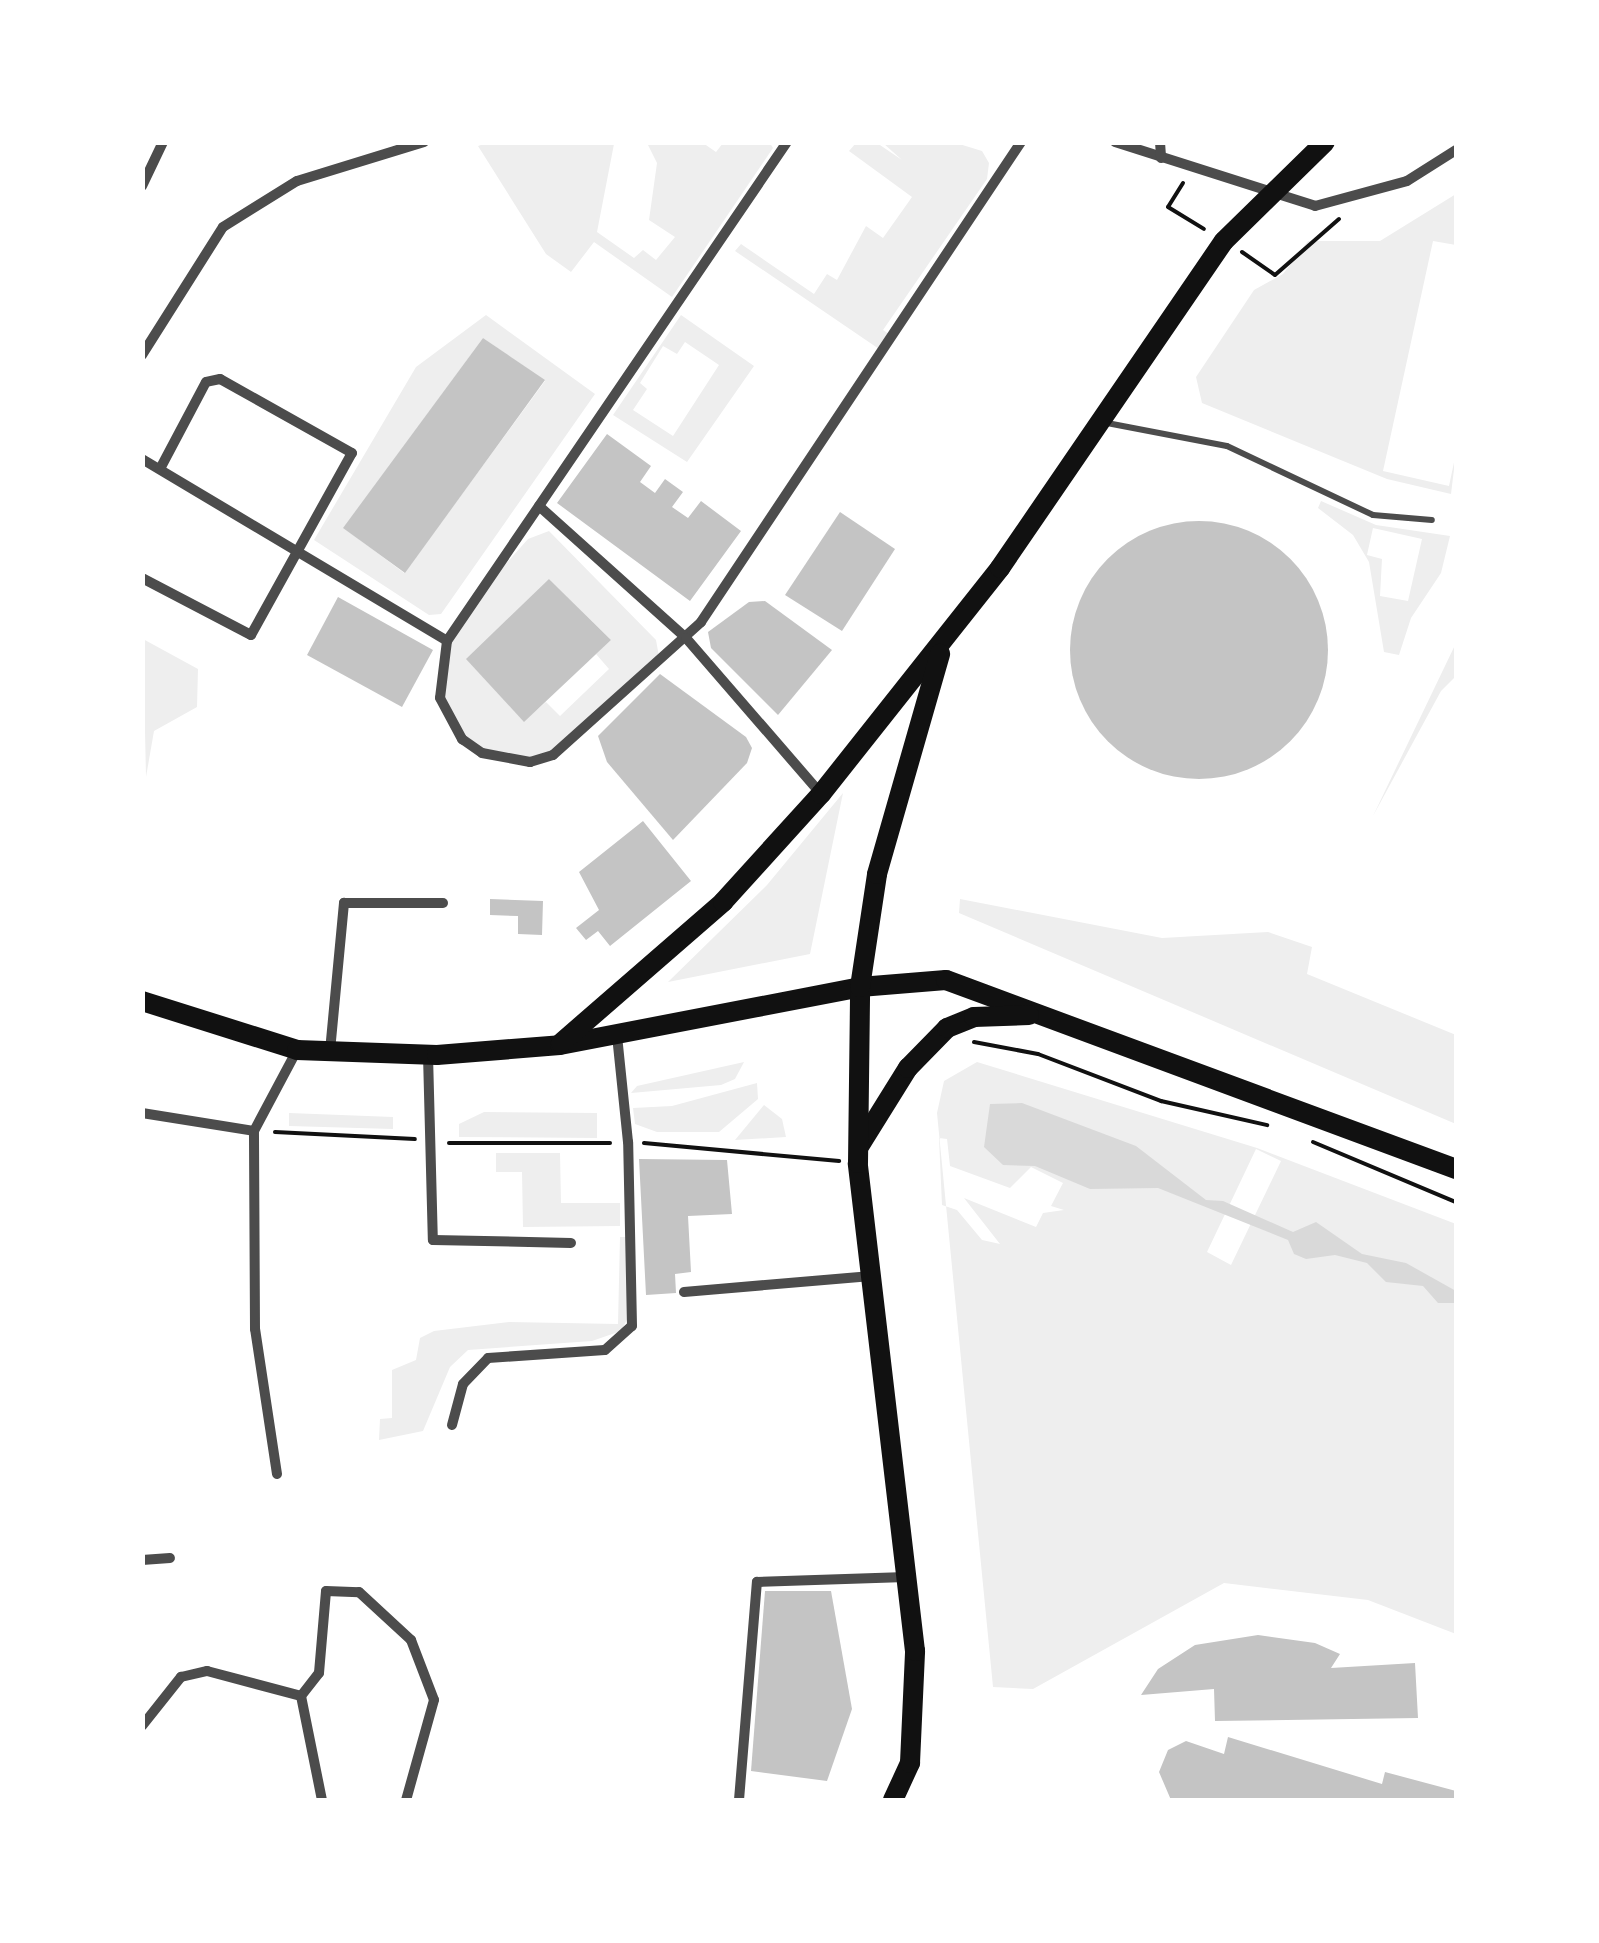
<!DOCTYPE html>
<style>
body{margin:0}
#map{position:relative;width:1599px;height:1943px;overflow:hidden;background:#fff;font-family:Roboto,sans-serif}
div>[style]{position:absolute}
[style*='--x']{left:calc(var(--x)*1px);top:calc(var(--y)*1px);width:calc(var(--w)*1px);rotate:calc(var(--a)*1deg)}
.green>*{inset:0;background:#eee}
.water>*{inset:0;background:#d9d9d9}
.building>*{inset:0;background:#c4c4c4}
.round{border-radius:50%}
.path>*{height:4px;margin:-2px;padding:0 2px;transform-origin:2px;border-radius:2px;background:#111}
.service>*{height:6px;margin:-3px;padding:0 3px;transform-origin:3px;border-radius:3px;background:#4c4c4c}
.minor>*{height:10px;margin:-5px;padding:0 5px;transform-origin:5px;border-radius:5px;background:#4c4c4c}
.primary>*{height:20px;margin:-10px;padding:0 10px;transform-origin:10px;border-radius:10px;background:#111}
span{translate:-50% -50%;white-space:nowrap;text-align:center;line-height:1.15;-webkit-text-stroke:10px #fff;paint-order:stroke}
.frame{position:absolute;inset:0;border:145px solid #fff;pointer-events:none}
</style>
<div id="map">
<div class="green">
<i style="clip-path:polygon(487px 143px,627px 143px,614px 144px,597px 232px,634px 258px,643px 250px,656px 260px,675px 237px,649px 220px,657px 163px,647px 143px,703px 143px,716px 152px,723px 143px,770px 143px,773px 148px,672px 297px,594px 242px,571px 272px,546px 254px,478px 146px)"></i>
<i style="clip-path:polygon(856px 143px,877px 143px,902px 160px,883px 143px,956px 143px,982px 151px,989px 163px,987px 179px,883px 330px,892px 336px,882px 351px,735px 251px,741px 244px,814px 294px,827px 274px,837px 280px,866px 226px,883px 238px,912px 197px,849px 151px)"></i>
<i style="clip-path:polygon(1456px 194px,1456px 245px,1433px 241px,1383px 471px,1449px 486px,1456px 453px,1451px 494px,1387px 479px,1202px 403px,1196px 377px,1254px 290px,1283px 274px,1308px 241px,1380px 241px)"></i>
<i style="clip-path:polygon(evenodd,486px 315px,595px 394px,441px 614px,429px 615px,314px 540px,416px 367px,486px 315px,483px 338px,545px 381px,404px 573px,344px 528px,483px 338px)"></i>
<i style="clip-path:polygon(evenodd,681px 315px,754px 366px,687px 462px,613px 415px,681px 315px,685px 342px,719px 365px,673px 436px,633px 410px,647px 389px,640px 383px,663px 346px,677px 354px,685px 342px)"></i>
<i style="clip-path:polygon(evenodd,1321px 501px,1376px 525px,1450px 536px,1441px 573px,1411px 618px,1399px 655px,1384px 652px,1369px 562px,1353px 535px,1318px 508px,1321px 501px,1373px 528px,1422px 539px,1408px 601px,1380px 596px,1382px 559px,1367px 555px,1373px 528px)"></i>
<i style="clip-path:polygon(evenodd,549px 531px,656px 640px,660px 662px,553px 755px,505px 761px,462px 739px,438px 682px,439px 667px,471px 603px,528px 539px,549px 531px,549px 579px,611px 640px,596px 654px,609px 669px,560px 716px,546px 702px,524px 721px,549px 579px)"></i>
<i style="clip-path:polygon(143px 639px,198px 669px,197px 707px,154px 731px,146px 777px)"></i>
<i style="clip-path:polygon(1456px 643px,1456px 676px,1441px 691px,1373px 816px)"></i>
<i style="clip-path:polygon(843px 793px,810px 954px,668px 982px,767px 885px)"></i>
<i style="clip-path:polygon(960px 899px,1162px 938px,1268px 932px,1312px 947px,1307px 974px,1456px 1035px,1456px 1124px,959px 913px)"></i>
<i style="clip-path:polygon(744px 1062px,735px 1079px,721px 1085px,631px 1093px,637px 1086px)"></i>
<i style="clip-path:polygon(evenodd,977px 1062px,1257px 1148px,1456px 1224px,1456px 1634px,1368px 1600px,1224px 1583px,1033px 1689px,993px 1687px,937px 1113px,944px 1081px,977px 1062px,939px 1138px,947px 1139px,950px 1166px,1010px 1188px,1031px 1167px,1063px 1183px,1051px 1206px,1064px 1210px,1043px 1213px,1036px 1227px,964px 1198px,1000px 1244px,982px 1240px,957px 1210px,942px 1205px,939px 1138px,977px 1062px,1256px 1149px,1281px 1161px,1231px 1265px,1207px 1252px,1256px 1149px)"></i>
<i style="clip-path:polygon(757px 1083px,758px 1099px,719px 1132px,657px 1132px,635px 1124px,633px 1108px,672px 1106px)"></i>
<i style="clip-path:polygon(764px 1105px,782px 1119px,786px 1137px,735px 1140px)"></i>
<i style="clip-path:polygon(484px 1112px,597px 1113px,597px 1138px,459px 1137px,459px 1124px)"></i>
<i style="clip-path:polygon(289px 1113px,393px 1117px,393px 1129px,289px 1126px)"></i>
<i style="clip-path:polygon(560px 1153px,561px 1203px,620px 1203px,620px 1226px,523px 1227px,522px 1172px,496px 1172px,496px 1153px)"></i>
<i style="clip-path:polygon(620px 1237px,628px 1237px,631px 1312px,621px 1331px,592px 1341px,468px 1350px,450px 1367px,423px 1431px,379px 1440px,380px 1419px,392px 1418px,392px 1370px,416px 1360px,420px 1338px,434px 1331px,509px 1322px,618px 1324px)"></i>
</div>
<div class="water">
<i style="clip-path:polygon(1022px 1103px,1136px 1146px,1206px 1200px,1223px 1201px,1293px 1232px,1316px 1222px,1362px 1254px,1406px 1263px,1456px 1291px,1456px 1303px,1438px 1303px,1423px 1286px,1386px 1282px,1367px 1263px,1335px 1255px,1306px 1259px,1294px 1254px,1288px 1240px,1158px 1188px,1090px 1189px,1035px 1166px,1003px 1165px,984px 1147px,990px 1104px)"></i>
</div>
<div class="building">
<i style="clip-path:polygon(483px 338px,545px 380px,405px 573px,343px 528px)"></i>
<i style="clip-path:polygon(607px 434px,651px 466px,640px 482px,655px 493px,665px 479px,683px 492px,672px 507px,688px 518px,701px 501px,741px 531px,690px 601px,557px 503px)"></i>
<i style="clip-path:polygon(840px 512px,895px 549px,842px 631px,785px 595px)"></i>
<i class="round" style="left:1070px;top:521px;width:258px;height:258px"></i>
<i style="clip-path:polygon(549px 579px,611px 640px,524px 722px,466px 659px)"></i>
<i style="clip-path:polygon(338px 597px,433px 650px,402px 707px,307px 655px)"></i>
<i style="clip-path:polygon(765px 601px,832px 650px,778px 715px,711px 648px,708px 632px,749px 602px)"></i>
<i style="clip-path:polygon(660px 674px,746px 737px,752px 748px,747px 763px,673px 840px,607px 762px,598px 736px)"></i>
<i style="clip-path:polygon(643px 821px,691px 881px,610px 946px,598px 931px,586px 940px,576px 928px,599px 910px,579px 872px)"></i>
<i style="clip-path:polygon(490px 899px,543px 901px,542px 935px,518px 934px,518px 916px,490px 915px)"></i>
<i style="clip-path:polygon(639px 1159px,727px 1160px,732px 1214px,688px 1216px,691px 1272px,675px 1274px,676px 1293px,646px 1295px)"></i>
<i style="clip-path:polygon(765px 1591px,831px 1591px,852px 1709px,827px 1781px,751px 1771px)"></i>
<i style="clip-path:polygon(1258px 1635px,1315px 1643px,1340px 1654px,1331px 1668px,1415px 1663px,1418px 1718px,1215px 1721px,1214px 1689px,1141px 1695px,1158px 1669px,1195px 1645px)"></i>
<i style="clip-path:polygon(1228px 1737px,1382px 1784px,1385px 1772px,1456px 1791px,1456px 1800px,1171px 1800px,1159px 1772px,1168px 1750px,1186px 1741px,1224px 1754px)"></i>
</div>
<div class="path">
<i style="--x:1183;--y:183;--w:28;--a:122"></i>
<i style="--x:1168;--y:207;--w:42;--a:31.4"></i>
<i style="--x:1242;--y:252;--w:40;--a:34.9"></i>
<i style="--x:1275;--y:275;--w:85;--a:-41.2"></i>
<i style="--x:974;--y:1042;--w:65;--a:10.6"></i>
<i style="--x:1038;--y:1054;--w:132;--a:20.9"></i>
<i style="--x:1161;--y:1101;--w:109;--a:12.8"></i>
<i style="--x:275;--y:1132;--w:140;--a:2.9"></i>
<i style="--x:1313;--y:1142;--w:155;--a:22.8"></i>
<i style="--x:449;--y:1143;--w:161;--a:0"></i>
<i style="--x:644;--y:1143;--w:196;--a:5.3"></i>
</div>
<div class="service">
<i style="--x:1107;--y:423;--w:122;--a:10.9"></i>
<i style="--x:1227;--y:446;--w:161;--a:25.3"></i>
<i style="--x:1373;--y:515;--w:59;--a:4.8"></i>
</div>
<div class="minor">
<i style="--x:787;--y:142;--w:604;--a:124.27"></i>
<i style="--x:447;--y:641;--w:57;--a:97"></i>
<i style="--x:440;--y:698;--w:47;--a:61.8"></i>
<i style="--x:462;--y:739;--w:24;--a:35"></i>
<i style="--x:482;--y:753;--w:49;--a:10.6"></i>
<i style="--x:530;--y:762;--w:24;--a:-17"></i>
<i style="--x:553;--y:755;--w:199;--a:-41.9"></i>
<i style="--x:701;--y:622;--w:577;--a:-56.31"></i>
<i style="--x:1115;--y:142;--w:210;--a:17.7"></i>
<i style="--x:1315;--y:206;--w:95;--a:-15.2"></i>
<i style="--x:1407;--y:181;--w:58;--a:-32.3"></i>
<i style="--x:1160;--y:142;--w:16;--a:86"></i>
<i style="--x:142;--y:186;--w:49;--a:-64.5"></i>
<i style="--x:142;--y:355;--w:151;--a:-57.7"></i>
<i style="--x:223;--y:227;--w:87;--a:-31.9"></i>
<i style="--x:297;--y:181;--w:133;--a:-17.1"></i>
<i style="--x:142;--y:459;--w:355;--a:30.8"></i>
<i style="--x:539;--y:506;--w:198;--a:41.9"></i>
<i style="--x:686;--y:638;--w:206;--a:49.1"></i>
<i style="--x:142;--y:578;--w:123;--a:27.6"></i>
<i style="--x:251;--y:635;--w:208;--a:-61"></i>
<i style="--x:352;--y:453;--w:151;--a:-150.7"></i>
<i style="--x:220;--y:379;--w:14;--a:168"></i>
<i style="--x:206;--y:382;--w:98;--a:117.9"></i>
<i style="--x:330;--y:1051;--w:149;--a:-84.6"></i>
<i style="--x:344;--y:903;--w:99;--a:0"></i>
<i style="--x:428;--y:1055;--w:185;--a:88.5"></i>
<i style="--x:433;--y:1240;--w:138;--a:1.2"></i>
<i style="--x:142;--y:1113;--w:113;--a:9.1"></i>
<i style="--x:684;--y:1292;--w:188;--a:-4.9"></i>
<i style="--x:452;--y:1425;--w:42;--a:-75"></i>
<i style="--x:463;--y:1384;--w:36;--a:-46"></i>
<i style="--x:488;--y:1358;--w:117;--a:-3.9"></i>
<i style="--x:605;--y:1350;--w:36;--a:-42"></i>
<i style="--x:632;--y:1326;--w:184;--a:-91.2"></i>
<i style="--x:628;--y:1142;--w:107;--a:-95.9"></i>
<i style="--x:277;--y:1474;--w:147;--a:-98.6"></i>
<i style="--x:255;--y:1329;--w:198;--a:-90.3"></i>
<i style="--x:254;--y:1131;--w:92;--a:-62"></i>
<i style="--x:142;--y:1560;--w:28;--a:-4"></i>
<i style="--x:301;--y:1696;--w:29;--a:-52"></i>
<i style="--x:319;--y:1673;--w:82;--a:-85.1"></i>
<i style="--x:326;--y:1591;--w:33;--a:2"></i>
<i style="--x:359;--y:1592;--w:71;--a:42.7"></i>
<i style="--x:411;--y:1640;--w:64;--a:69"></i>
<i style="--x:434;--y:1700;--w:104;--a:105.6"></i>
<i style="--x:301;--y:1696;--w:106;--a:78.6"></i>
<i style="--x:142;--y:1726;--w:63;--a:-51.5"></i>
<i style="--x:181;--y:1677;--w:27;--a:-13"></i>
<i style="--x:207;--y:1671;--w:97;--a:14.9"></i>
<i style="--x:739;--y:1800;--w:219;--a:-85.3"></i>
<i style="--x:757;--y:1582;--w:149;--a:-1.9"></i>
</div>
<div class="primary">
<i style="--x:142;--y:1001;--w:163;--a:17.5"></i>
<i style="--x:297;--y:1050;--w:140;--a:2"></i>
<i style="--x:437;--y:1055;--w:123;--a:-4.6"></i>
<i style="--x:560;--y:1045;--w:306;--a:-10.9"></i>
<i style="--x:860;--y:987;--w:86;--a:-4.7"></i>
<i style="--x:946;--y:980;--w:544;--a:20.33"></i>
<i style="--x:561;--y:1043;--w:215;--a:-41"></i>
<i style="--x:723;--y:902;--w:146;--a:-47.8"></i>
<i style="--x:821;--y:794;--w:288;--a:-51.6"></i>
<i style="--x:1000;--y:568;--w:396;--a:-55.6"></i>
<i style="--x:1224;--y:241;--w:141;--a:-44.4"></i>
<i style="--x:860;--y:1145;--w:91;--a:-58.1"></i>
<i style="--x:908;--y:1068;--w:56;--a:-45.7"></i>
<i style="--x:947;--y:1028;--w:29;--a:-22"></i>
<i style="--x:974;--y:1017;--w:55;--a:-2.1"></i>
<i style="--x:893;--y:1800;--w:41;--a:-65.3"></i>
<i style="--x:910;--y:1763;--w:112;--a:-87.4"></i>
<i style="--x:915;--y:1651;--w:491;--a:-96.7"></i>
<i style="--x:858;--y:1163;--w:176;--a:-89.3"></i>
<i style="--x:860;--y:987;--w:114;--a:-81.4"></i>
<i style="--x:877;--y:874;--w:229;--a:-74"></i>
</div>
<div class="frame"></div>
</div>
